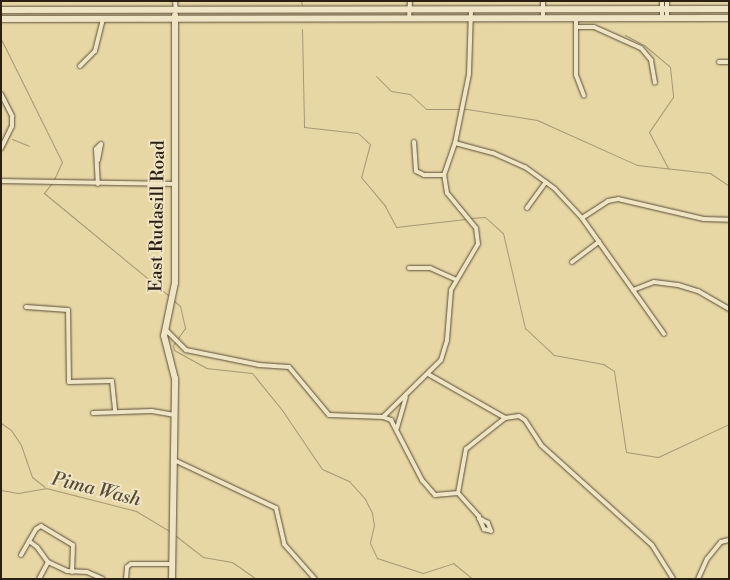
<!DOCTYPE html>
<style>
body{margin:0}
#map{position:relative;width:730px;height:580px;overflow:hidden;background:#e6d7a5;font-family:"Libre Bodoni",serif}
div>[style]{position:absolute}
[style*='--x']{left:calc(var(--x)*1px);top:calc(var(--y)*1px);width:calc(var(--w)*1px);rotate:calc(var(--a)*1deg)}
.stream>*{height:1px;margin:-0.5px;padding:0 0.5px;transform-origin:0.5px;border-radius:0.5px;background:#a69873}
.roads{filter:drop-shadow(0 0 1px #5a4c38) drop-shadow(0 0 1px #5a4c38)}
.street>*{height:4px;margin:-2px;padding:0 2px;transform-origin:2px;border-radius:2px;background:#efe5c4}
.secondary>*{height:5.5px;margin:-2.75px;padding:0 2.75px;transform-origin:2.75px;border-radius:2.75px;background:#efe5c4}
span{translate:-50% -50%;white-space:nowrap;text-align:center;line-height:1.15;-webkit-text-stroke:4px #efe5c4;paint-order:stroke}
.street-label{font-size:18px;color:#2b1e13}
.water-label{font-size:19px;color:#564935;font-style:italic}
.frame{position:absolute;inset:0;border:2px solid #2b1e13;pointer-events:none}
</style>
<div id="map">
<div class="stream">
<i style="--x:301;--y:1;--w:4;--a:76"></i>
<i style="--x:302;--y:29;--w:98;--a:88.8"></i>
<i style="--x:304;--y:127;--w:54;--a:6.3"></i>
<i style="--x:358;--y:133;--w:16;--a:43"></i>
<i style="--x:370;--y:144;--w:34;--a:105"></i>
<i style="--x:361;--y:177;--w:38;--a:50"></i>
<i style="--x:385;--y:206;--w:24;--a:62"></i>
<i style="--x:396;--y:227;--w:70;--a:-6.5"></i>
<i style="--x:625;--y:35;--w:21;--a:28"></i>
<i style="--x:644;--y:45;--w:34;--a:40"></i>
<i style="--x:670;--y:67;--w:30;--a:84"></i>
<i style="--x:673;--y:97;--w:42;--a:124.4"></i>
<i style="--x:649;--y:132;--w:41;--a:62.2"></i>
<i style="--x:1;--y:39;--w:137;--a:63.6"></i>
<i style="--x:62;--y:162;--w:19;--a:115"></i>
<i style="--x:376;--y:76;--w:21;--a:45"></i>
<i style="--x:391;--y:91;--w:19;--a:9"></i>
<i style="--x:410;--y:94;--w:22;--a:43"></i>
<i style="--x:426;--y:109;--w:41;--a:0"></i>
<i style="--x:467;--y:109;--w:71;--a:8.9"></i>
<i style="--x:537;--y:120;--w:110;--a:24.2"></i>
<i style="--x:637;--y:165;--w:73;--a:6.3"></i>
<i style="--x:710;--y:173;--w:23;--a:34"></i>
<i style="--x:12;--y:139;--w:18;--a:22"></i>
<i style="--x:52;--y:183;--w:13;--a:129"></i>
<i style="--x:44;--y:193;--w:163;--a:39.5"></i>
<i style="--x:470;--y:218;--w:15;--a:-4"></i>
<i style="--x:485;--y:217;--w:24;--a:42"></i>
<i style="--x:503;--y:233;--w:98;--a:77"></i>
<i style="--x:525;--y:328;--w:40;--a:43"></i>
<i style="--x:554;--y:355;--w:50;--a:10.4"></i>
<i style="--x:603;--y:364;--w:13;--a:32"></i>
<i style="--x:614;--y:371;--w:82;--a:81.6"></i>
<i style="--x:626;--y:452;--w:32;--a:9"></i>
<i style="--x:658;--y:457;--w:78;--a:-24.9"></i>
<i style="--x:173;--y:300;--w:9;--a:41"></i>
<i style="--x:180;--y:306;--w:23;--a:77"></i>
<i style="--x:185;--y:328;--w:21;--a:125"></i>
<i style="--x:173;--y:345;--w:5;--a:79"></i>
<i style="--x:174;--y:350;--w:37;--a:29"></i>
<i style="--x:206;--y:368;--w:46;--a:6.2"></i>
<i style="--x:252;--y:373;--w:48;--a:51"></i>
<i style="--x:282;--y:410;--w:71;--a:55.9"></i>
<i style="--x:322;--y:469;--w:30;--a:24"></i>
<i style="--x:349;--y:481;--w:24;--a:48"></i>
<i style="--x:365;--y:499;--w:16;--a:63"></i>
<i style="--x:372;--y:513;--w:12;--a:81"></i>
<i style="--x:374;--y:525;--w:18;--a:103"></i>
<i style="--x:370;--y:543;--w:17;--a:65"></i>
<i style="--x:377;--y:558;--w:48;--a:18.1"></i>
<i style="--x:423;--y:573;--w:32;--a:-18"></i>
<i style="--x:453;--y:563;--w:26;--a:39"></i>
<i style="--x:1;--y:423;--w:12;--a:35"></i>
<i style="--x:11;--y:430;--w:18;--a:56"></i>
<i style="--x:21;--y:445;--w:34;--a:71"></i>
<i style="--x:32;--y:477;--w:16;--a:38"></i>
<i style="--x:1;--y:490;--w:17;--a:10"></i>
<i style="--x:18;--y:493;--w:28;--a:-10"></i>
<i style="--x:46;--y:488;--w:93;--a:14.3"></i>
<i style="--x:136;--y:511;--w:41;--a:31"></i>
<i style="--x:176;--y:536;--w:34;--a:38"></i>
<i style="--x:203;--y:557;--w:29;--a:10"></i>
<i style="--x:232;--y:562;--w:29;--a:35"></i>
</div>
<div class="roads">
<div class="street">
<i style="--x:175;--y:1;--w:10;--a:84"></i>
<i style="--x:576;--y:18;--w:57;--a:90"></i>
<i style="--x:576;--y:75;--w:22;--a:69"></i>
<i style="--x:409;--y:19;--w:18;--a:-87"></i>
<i style="--x:543;--y:19;--w:18;--a:-90"></i>
<i style="--x:662;--y:19;--w:18;--a:-90"></i>
<i style="--x:667;--y:19;--w:18;--a:-90"></i>
<i style="--x:576;--y:27;--w:18;--a:0"></i>
<i style="--x:594;--y:27;--w:51;--a:24.1"></i>
<i style="--x:641;--y:48;--w:16;--a:50"></i>
<i style="--x:651;--y:60;--w:23;--a:80"></i>
<i style="--x:719;--y:62;--w:10;--a:0"></i>
<i style="--x:80;--y:66;--w:21;--a:-45"></i>
<i style="--x:95;--y:51;--w:33;--a:-76"></i>
<i style="--x:1;--y:94;--w:25;--a:63"></i>
<i style="--x:12;--y:116;--w:10;--a:90"></i>
<i style="--x:12;--y:126;--w:25;--a:116"></i>
<i style="--x:414;--y:142;--w:29;--a:86"></i>
<i style="--x:416;--y:171;--w:9;--a:27"></i>
<i style="--x:424;--y:175;--w:20;--a:0"></i>
<i style="--x:455;--y:143;--w:39;--a:15"></i>
<i style="--x:493;--y:153;--w:35;--a:24"></i>
<i style="--x:525;--y:167;--w:37;--a:36"></i>
<i style="--x:555;--y:189;--w:40;--a:47"></i>
<i style="--x:582;--y:218;--w:142;--a:54.7"></i>
<i style="--x:98;--y:160;--w:16;--a:-79"></i>
<i style="--x:101;--y:144;--w:7;--a:135"></i>
<i style="--x:96;--y:149;--w:35;--a:87"></i>
<i style="--x:1;--y:181;--w:174;--a:1"></i>
<i style="--x:527;--y:208;--w:32;--a:-54"></i>
<i style="--x:582;--y:218;--w:31;--a:-33"></i>
<i style="--x:608;--y:201;--w:10;--a:-11"></i>
<i style="--x:618;--y:199;--w:88;--a:13.1"></i>
<i style="--x:704;--y:219;--w:25;--a:2"></i>
<i style="--x:572;--y:262;--w:34;--a:-37"></i>
<i style="--x:409;--y:268;--w:21;--a:0"></i>
<i style="--x:430;--y:268;--w:27;--a:24"></i>
<i style="--x:633;--y:290;--w:22;--a:-21"></i>
<i style="--x:654;--y:282;--w:24;--a:7"></i>
<i style="--x:678;--y:285;--w:21;--a:17"></i>
<i style="--x:698;--y:291;--w:36;--a:30"></i>
<i style="--x:26;--y:307;--w:42;--a:4.1"></i>
<i style="--x:68;--y:310;--w:72;--a:89.2"></i>
<i style="--x:69;--y:382;--w:43;--a:-1.3"></i>
<i style="--x:112;--y:381;--w:31;--a:84"></i>
<i style="--x:165;--y:329;--w:30;--a:45"></i>
<i style="--x:186;--y:350;--w:75;--a:11.6"></i>
<i style="--x:259;--y:365;--w:30;--a:4"></i>
<i style="--x:289;--y:367;--w:62;--a:50.2"></i>
<i style="--x:329;--y:415;--w:54;--a:2.1"></i>
<i style="--x:383;--y:417;--w:9;--a:21"></i>
<i style="--x:391;--y:420;--w:68;--a:62.7"></i>
<i style="--x:422;--y:480;--w:20;--a:49"></i>
<i style="--x:435;--y:495;--w:23;--a:-5"></i>
<i style="--x:458;--y:493;--w:45;--a:-79.7"></i>
<i style="--x:466;--y:449;--w:50;--a:-38.5"></i>
<i style="--x:505;--y:418;--w:14;--a:-8"></i>
<i style="--x:519;--y:416;--w:7;--a:34"></i>
<i style="--x:525;--y:420;--w:30;--a:57"></i>
<i style="--x:541;--y:445;--w:149;--a:42"></i>
<i style="--x:652;--y:545;--w:40;--a:58"></i>
<i style="--x:428;--y:374;--w:89;--a:29.7"></i>
<i style="--x:93;--y:413;--w:59;--a:-1.9"></i>
<i style="--x:152;--y:411;--w:23;--a:10"></i>
<i style="--x:383;--y:417;--w:81;--a:-44.5"></i>
<i style="--x:441;--y:360;--w:21;--a:-73"></i>
<i style="--x:447;--y:340;--w:50;--a:-85.4"></i>
<i style="--x:451;--y:290;--w:53;--a:-59.6"></i>
<i style="--x:478;--y:244;--w:16;--a:-97"></i>
<i style="--x:476;--y:228;--w:45;--a:-129.6"></i>
<i style="--x:447;--y:193;--w:18;--a:-99"></i>
<i style="--x:444;--y:175;--w:34;--a:-71"></i>
<i style="--x:455;--y:143;--w:70;--a:-78.5"></i>
<i style="--x:469;--y:74;--w:65;--a:-88.2"></i>
<i style="--x:397;--y:428;--w:32;--a:-74"></i>
<i style="--x:174;--y:460;--w:113;--a:25.2"></i>
<i style="--x:276;--y:508;--w:37;--a:77"></i>
<i style="--x:284;--y:544;--w:47;--a:48.5"></i>
<i style="--x:458;--y:493;--w:31;--a:48"></i>
<i style="--x:479;--y:516;--w:2;--a:90"></i>
<i style="--x:479;--y:518;--w:4;--a:63"></i>
<i style="--x:481;--y:522;--w:8;--a:67"></i>
<i style="--x:484;--y:529;--w:7;--a:16"></i>
<i style="--x:491;--y:531;--w:9;--a:-111"></i>
<i style="--x:488;--y:523;--w:10;--a:-151"></i>
<i style="--x:29;--y:541;--w:10;--a:37"></i>
<i style="--x:37;--y:547;--w:19;--a:54"></i>
<i style="--x:48;--y:562;--w:21;--a:25"></i>
<i style="--x:67;--y:571;--w:20;--a:3"></i>
<i style="--x:87;--y:572;--w:17;--a:24"></i>
<i style="--x:21;--y:555;--w:30;--a:-60"></i>
<i style="--x:36;--y:529;--w:6;--a:-31"></i>
<i style="--x:41;--y:526;--w:37;--a:31"></i>
<i style="--x:73;--y:545;--w:27;--a:92"></i>
<i style="--x:39;--y:579;--w:19;--a:-62"></i>
<i style="--x:126;--y:579;--w:12;--a:-85"></i>
<i style="--x:127;--y:567;--w:5;--a:-37"></i>
<i style="--x:131;--y:564;--w:41;--a:0"></i>
<i style="--x:698;--y:579;--w:22;--a:-66"></i>
<i style="--x:707;--y:559;--w:22;--a:-51"></i>
<i style="--x:721;--y:542;--w:8;--a:-14"></i>
</div>
<div class="secondary">
<i style="--x:1;--y:10;--w:728;--a:-0.08"></i>
<i style="--x:1;--y:19;--w:728;--a:-0.08"></i>
<i style="--x:172;--y:579;--w:200;--a:-89.1"></i>
<i style="--x:175;--y:379;--w:44;--a:-104.3"></i>
<i style="--x:164;--y:336;--w:54;--a:-78.3"></i>
<i style="--x:175;--y:283;--w:267;--a:-90"></i>
</div>
</div>
<div class="street-label">
<span style="left:158px;top:216px;rotate:-89deg">East Rudasill Road</span>
</div>
<div class="water-label">
<span style="left:96px;top:490px;rotate:14deg">Pima Wash</span>
</div>
<div class="frame"></div>
</div>
